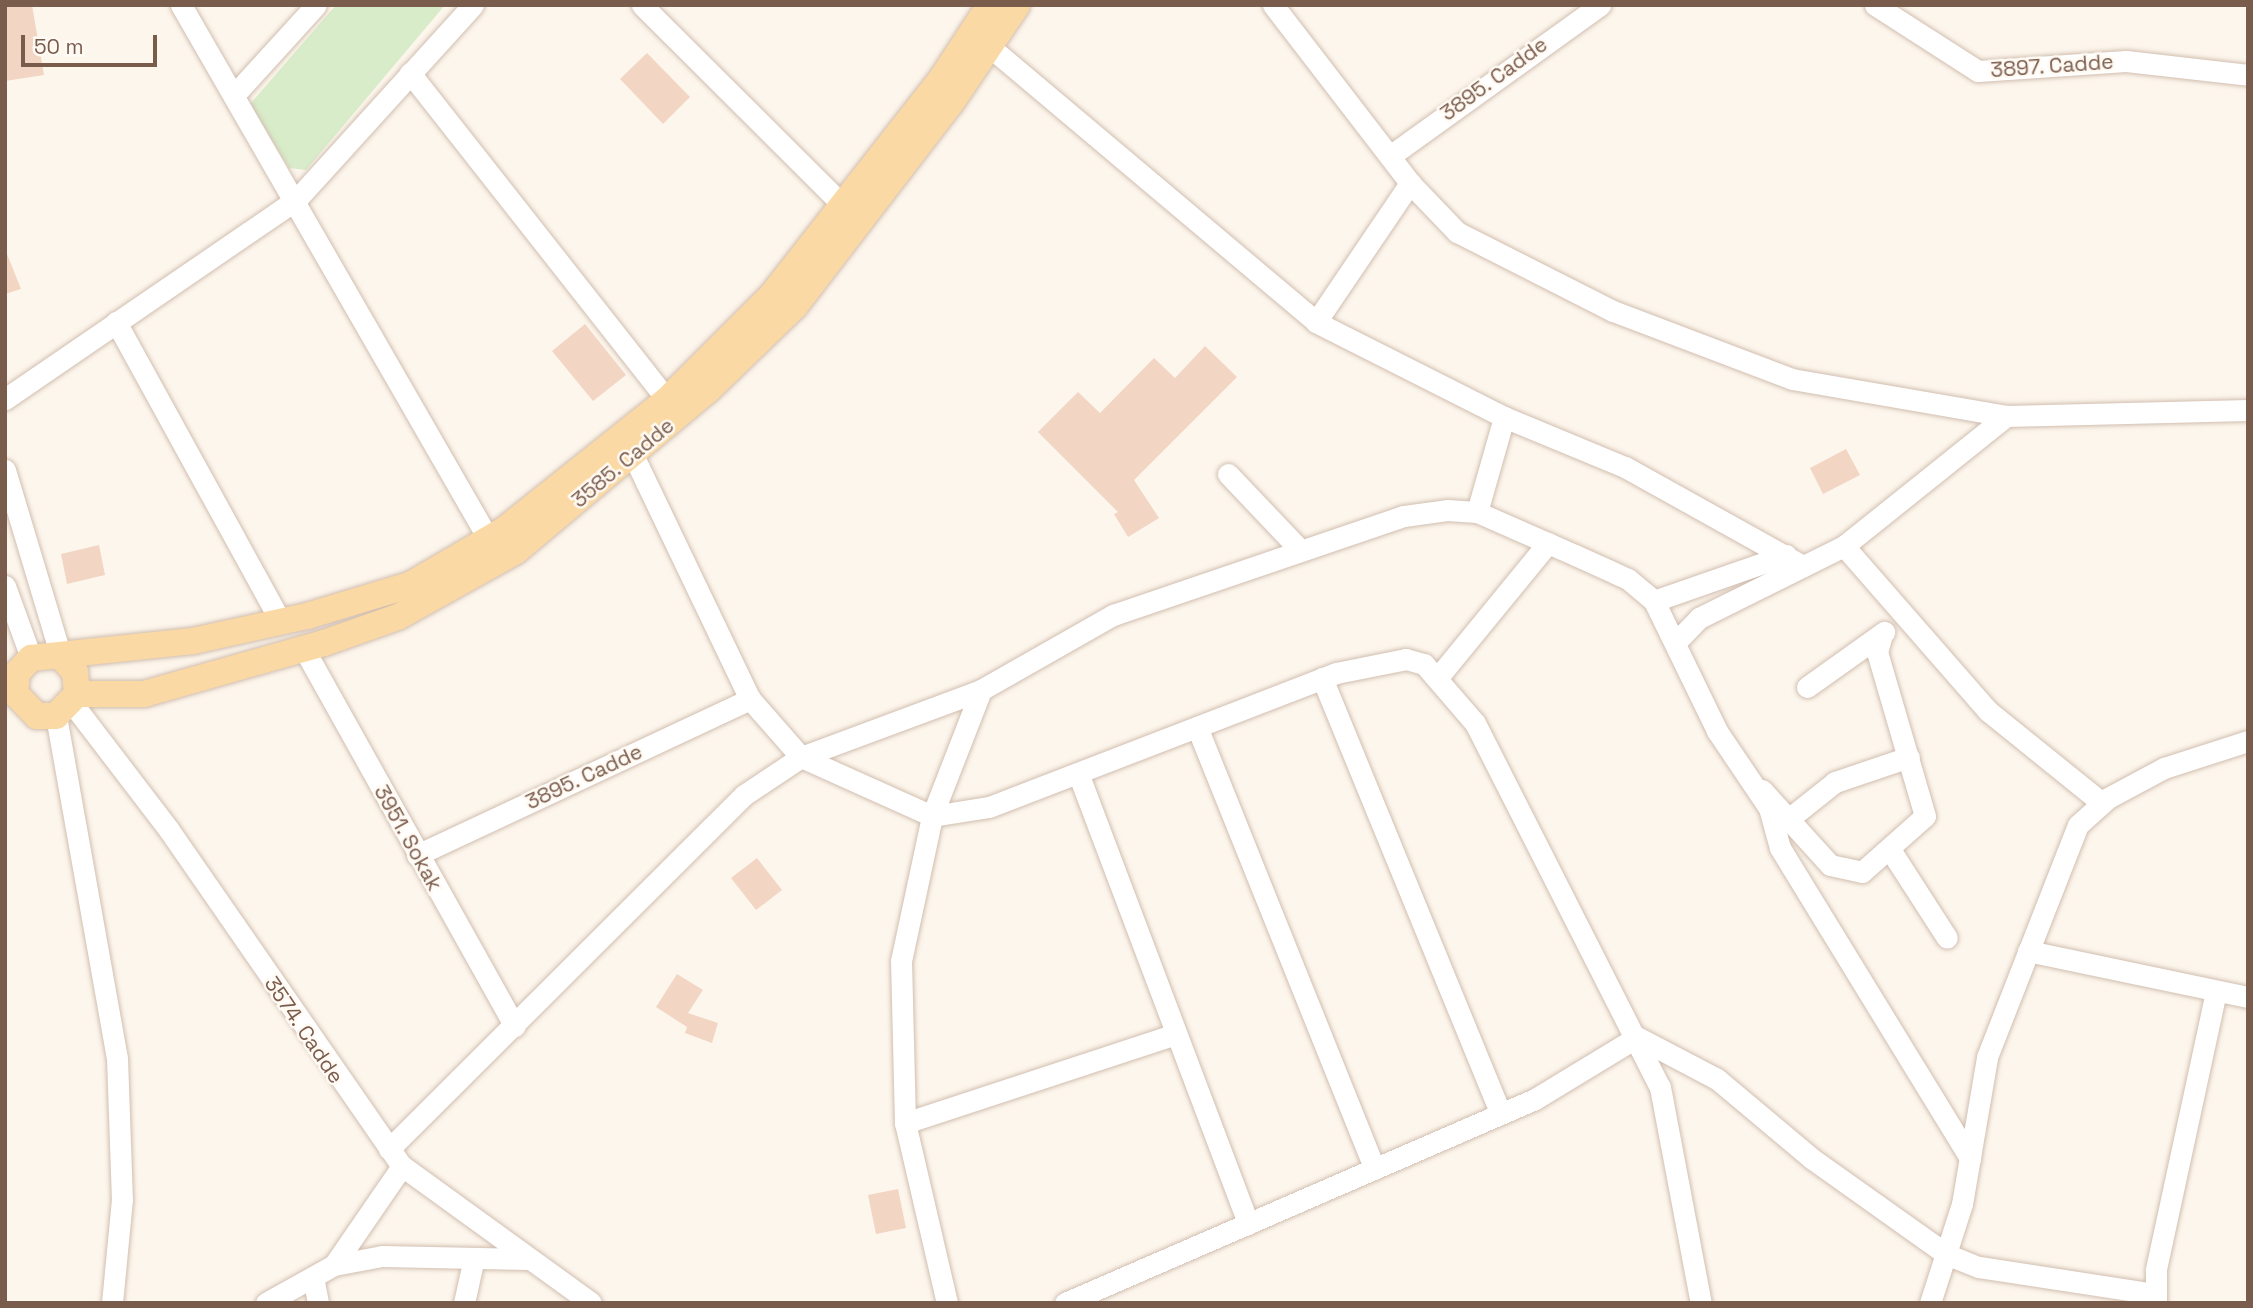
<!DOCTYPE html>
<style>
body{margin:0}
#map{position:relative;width:2253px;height:1308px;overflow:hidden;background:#fdf6ec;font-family:"Space Grotesk",sans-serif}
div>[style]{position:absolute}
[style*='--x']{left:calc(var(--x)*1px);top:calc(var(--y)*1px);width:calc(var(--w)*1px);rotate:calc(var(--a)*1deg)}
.green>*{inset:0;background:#d8ecc9}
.building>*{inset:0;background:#f3d5c3}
.roads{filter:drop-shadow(0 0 2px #d1beb0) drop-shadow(0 0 2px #d1beb0)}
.minor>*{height:21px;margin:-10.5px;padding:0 10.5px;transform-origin:10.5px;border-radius:10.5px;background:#fff}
.major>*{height:26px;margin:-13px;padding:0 13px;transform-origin:13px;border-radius:13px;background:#fbd9a5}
span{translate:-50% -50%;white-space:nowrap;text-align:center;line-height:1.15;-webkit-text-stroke:5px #fffaf3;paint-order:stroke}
.street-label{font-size:21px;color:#7a5c4d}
.frame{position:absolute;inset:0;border:7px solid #7a5c4d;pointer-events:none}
.scale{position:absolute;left:21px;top:35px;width:136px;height:32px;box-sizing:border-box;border:4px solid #7a5c4d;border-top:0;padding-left:9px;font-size:21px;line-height:24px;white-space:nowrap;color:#7a5c4d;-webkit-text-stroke:5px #fffaf3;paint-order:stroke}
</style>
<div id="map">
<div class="green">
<i style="clip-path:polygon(336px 5px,445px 5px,306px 170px,289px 168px,250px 104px)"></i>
</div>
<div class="building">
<i style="clip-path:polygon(5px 5px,32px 5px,44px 75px,5px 81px)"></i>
<i style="clip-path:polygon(647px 53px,690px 97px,663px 124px,620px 79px)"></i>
<i style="clip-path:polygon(5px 249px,21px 289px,5px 294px)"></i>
<i style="clip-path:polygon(585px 324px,626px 375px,593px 401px,552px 351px)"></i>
<i style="clip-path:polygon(1205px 346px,1237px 377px,1134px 480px,1159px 518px,1128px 537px,1114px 514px,1118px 512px,1038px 432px,1078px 392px,1100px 413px,1154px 358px,1175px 378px)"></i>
<i style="clip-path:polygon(1846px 449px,1860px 475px,1823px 494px,1810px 468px)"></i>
<i style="clip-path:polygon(99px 545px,105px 575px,67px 584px,61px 554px)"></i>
<i style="clip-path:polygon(757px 858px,782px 890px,756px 910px,731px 878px)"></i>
<i style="clip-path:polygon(677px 974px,703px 990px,688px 1013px,718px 1023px,712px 1043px,685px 1033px,687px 1027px,656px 1007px)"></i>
<i style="clip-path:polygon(898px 1189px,906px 1228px,876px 1234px,868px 1195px)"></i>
</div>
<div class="roads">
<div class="minor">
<i style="--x:181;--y:5;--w:617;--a:60.07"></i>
<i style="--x:642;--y:5;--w:285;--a:44.9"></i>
<i style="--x:1273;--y:5;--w:225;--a:52.4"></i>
<i style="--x:1410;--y:183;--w:68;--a:46.2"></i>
<i style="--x:1457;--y:232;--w:175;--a:26.9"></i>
<i style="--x:1613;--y:311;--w:191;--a:20.8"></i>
<i style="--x:1792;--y:379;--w:217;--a:9.8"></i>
<i style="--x:2006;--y:416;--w:242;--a:-1.4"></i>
<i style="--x:1875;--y:5;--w:122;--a:32.7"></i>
<i style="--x:1978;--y:71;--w:148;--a:-3.9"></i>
<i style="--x:2126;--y:61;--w:123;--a:6.5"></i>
<i style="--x:990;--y:47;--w:426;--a:40.1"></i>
<i style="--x:1316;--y:322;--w:211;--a:26.8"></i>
<i style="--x:1504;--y:417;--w:131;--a:22.5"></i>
<i style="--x:1625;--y:467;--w:204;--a:29.1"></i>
<i style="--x:410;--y:73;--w:416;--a:51.8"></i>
<i style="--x:235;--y:94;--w:120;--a:-47.7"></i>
<i style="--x:1390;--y:156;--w:259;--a:-35.7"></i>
<i style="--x:116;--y:322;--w:342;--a:61.2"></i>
<i style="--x:1316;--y:322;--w:168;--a:-55.9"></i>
<i style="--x:5;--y:399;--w:354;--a:-34.4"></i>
<i style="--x:297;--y:199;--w:262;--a:-47.8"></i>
<i style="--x:633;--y:455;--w:271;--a:64.4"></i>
<i style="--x:750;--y:699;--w:77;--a:48.7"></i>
<i style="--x:801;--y:757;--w:144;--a:24.2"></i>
<i style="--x:932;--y:816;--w:58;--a:-9"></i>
<i style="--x:989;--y:807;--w:372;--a:-21.1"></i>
<i style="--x:1336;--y:673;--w:71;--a:-11.3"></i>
<i style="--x:1406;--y:659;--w:19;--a:16"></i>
<i style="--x:1424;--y:664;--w:78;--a:49.2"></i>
<i style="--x:1475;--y:723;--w:408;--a:63.1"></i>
<i style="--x:1660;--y:1087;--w:220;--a:79.3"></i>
<i style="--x:5;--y:470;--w:195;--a:73.3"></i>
<i style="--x:1228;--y:474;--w:105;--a:46.5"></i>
<i style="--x:1477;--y:512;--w:99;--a:-74.1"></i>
<i style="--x:1844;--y:546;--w:219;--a:48.9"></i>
<i style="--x:1988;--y:711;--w:146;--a:38.9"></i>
<i style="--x:5;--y:586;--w:77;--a:70.1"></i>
<i style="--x:1654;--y:601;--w:140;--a:-19.2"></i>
<i style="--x:1675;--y:643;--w:35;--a:-46"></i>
<i style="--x:1699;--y:618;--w:162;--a:-26.4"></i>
<i style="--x:1844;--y:546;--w:208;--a:-38.7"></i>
<i style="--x:304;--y:649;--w:432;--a:60.8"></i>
<i style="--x:1439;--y:676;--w:172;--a:-50.7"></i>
<i style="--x:1322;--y:678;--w:471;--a:67.7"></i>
<i style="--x:1807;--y:687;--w:95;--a:-35.5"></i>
<i style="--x:72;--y:703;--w:160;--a:52.6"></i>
<i style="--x:169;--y:830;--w:409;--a:55.3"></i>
<i style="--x:402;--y:1166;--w:233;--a:35.9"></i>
<i style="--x:56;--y:716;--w:347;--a:79.9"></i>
<i style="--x:117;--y:1058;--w:141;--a:88"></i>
<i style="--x:122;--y:1199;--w:104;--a:95.5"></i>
<i style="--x:1197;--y:727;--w:476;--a:68.1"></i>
<i style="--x:1078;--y:773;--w:482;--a:69.3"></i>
<i style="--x:1762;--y:790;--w:101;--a:47.8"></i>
<i style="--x:1830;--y:865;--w:33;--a:12"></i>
<i style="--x:1862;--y:872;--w:84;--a:-41.6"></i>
<i style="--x:1925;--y:816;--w:171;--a:-106.3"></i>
<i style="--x:1877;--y:652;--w:19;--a:-74"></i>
<i style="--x:1791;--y:817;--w:56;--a:-38.5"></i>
<i style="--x:1835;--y:782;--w:78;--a:-18.7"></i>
<i style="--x:1891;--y:851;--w:103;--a:57.2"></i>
<i style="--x:417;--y:855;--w:368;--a:-25.1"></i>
<i style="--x:2028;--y:951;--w:225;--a:11.8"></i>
<i style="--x:905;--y:1123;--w:285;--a:-18.2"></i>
<i style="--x:389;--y:1149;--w:501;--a:-44.92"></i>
<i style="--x:744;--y:795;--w:69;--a:-33.7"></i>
<i style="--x:801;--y:757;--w:192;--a:-20.4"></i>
<i style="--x:981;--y:690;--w:152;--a:-29.6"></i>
<i style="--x:1113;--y:615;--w:307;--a:-18.8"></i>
<i style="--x:1404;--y:516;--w:43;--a:-7.9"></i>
<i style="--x:1447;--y:510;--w:30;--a:4"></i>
<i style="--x:1477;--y:512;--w:107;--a:23.7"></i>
<i style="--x:1575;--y:555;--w:58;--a:24.4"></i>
<i style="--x:1628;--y:579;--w:34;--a:40"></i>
<i style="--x:1654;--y:601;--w:144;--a:64.1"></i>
<i style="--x:1717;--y:731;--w:93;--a:56"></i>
<i style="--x:1769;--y:808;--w:41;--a:74.6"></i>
<i style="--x:1780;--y:848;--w:364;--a:58.5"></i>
<i style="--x:334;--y:1265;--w:120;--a:-55.5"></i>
<i style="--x:313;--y:1277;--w:26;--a:79"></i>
<i style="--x:266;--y:1303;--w:78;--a:-29.2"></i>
<i style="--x:334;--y:1265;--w:49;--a:-10.6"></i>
<i style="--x:382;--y:1256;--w:145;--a:1.2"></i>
<i style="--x:464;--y:1303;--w:46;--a:-77.5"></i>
<i style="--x:947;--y:1303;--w:185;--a:-103.1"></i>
<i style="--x:905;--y:1123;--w:162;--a:-91.4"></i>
<i style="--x:901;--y:961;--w:148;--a:-77.9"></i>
<i style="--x:932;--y:816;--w:135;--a:-68.7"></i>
<i style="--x:1065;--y:1303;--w:512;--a:-23.46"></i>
<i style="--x:1535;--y:1099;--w:119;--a:-31.3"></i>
<i style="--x:1637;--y:1037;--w:90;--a:27.7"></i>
<i style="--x:1717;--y:1079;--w:123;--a:40"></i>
<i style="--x:1811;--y:1158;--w:166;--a:35.4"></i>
<i style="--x:1946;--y:1254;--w:35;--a:22"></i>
<i style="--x:1979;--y:1267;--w:179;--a:8.7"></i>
<i style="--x:1930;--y:1303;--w:104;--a:-72.1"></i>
<i style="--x:1962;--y:1204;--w:149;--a:-80.3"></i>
<i style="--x:1987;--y:1057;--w:249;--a:-68.6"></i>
<i style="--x:2078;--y:825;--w:40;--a:-42"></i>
<i style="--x:2108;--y:798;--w:64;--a:-28.2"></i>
<i style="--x:2164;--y:768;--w:88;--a:-17.8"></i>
<i style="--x:2156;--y:1303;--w:34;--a:-90"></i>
<i style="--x:2156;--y:1269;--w:284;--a:-77.8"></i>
</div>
<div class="major">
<i style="--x:61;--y:657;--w:21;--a:47"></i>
<i style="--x:75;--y:672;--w:22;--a:85"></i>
<i style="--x:77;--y:694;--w:30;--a:134"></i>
<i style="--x:56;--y:716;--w:19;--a:180"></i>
<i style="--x:37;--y:716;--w:32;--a:-134"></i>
<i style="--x:15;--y:693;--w:20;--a:-84"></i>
<i style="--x:17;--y:673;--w:21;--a:-47"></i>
<i style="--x:31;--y:658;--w:163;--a:-6"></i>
<i style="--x:193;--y:641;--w:117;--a:-12.4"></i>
<i style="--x:307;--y:616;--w:108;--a:-16.8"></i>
<i style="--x:410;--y:585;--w:109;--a:-30.3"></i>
<i style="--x:504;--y:530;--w:208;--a:-38.6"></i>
<i style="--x:667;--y:400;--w:148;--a:-45"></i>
<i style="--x:772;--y:295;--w:276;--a:-51.9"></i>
<i style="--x:942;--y:78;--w:87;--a:-56.7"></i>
<i style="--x:77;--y:694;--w:67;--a:0"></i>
<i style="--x:144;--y:694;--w:187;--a:-15.8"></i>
<i style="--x:324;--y:643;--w:78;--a:-19.4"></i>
<i style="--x:398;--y:617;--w:135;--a:-29.2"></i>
<i style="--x:516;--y:551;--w:249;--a:-40"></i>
<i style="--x:707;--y:391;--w:122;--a:-44"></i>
<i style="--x:795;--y:306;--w:256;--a:-52.5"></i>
<i style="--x:951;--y:103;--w:118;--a:-56"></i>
</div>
</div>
<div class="street-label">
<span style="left:2052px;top:66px;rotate:-4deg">3897. Cadde</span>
<span style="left:1494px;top:79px;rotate:-36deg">3895. Cadde</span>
<span style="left:623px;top:463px;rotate:-40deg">3585. Cadde</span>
<span style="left:584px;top:777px;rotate:-25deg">3895. Cadde</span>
<span style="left:408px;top:838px;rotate:61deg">3951. Sokak</span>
<span style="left:304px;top:1030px;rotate:56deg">3574. Cadde</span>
</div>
<div class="frame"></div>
<div class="scale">50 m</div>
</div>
